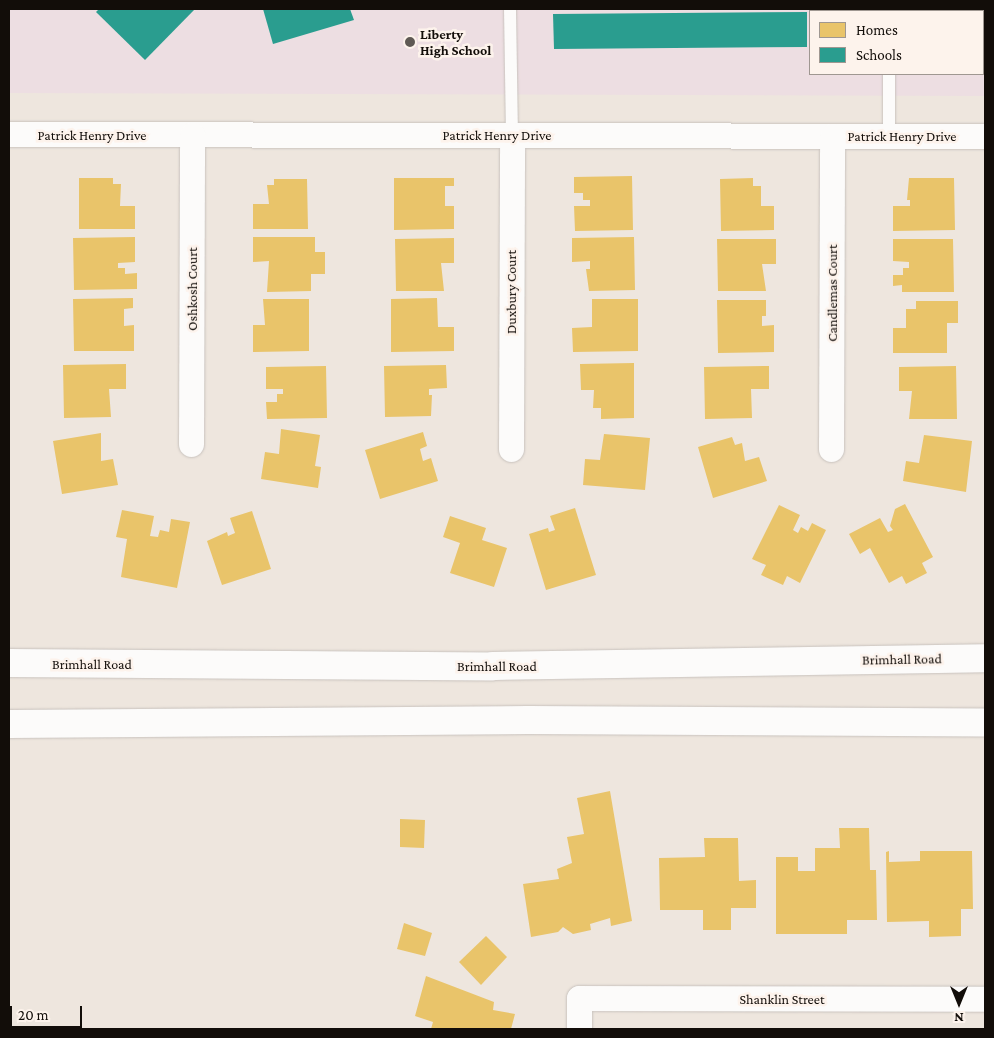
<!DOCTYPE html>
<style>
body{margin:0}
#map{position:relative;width:994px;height:1038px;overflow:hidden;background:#eee6de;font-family:"Crimson Pro",serif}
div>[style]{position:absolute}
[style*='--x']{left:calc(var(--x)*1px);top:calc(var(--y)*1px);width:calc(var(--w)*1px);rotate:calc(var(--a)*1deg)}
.education>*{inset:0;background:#eddee2}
.homes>*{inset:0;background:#e9c46a}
.schools>*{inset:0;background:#2a9d8f}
.roads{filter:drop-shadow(0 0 1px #c8c2bd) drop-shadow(0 0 1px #c8c2bd)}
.service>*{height:12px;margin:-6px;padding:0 6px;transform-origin:6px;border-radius:6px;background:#fcfbfa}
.minor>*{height:25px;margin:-12.5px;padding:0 12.5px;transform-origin:12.5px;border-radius:12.5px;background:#fcfbfa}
.tertiary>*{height:28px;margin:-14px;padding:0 14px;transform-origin:14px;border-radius:14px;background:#fcfbfa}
.dots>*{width:14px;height:14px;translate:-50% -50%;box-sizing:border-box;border:2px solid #fdf3ec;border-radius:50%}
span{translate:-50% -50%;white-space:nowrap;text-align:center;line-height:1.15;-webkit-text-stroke:5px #fdf3ec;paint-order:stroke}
.poi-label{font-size:14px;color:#120d09;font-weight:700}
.left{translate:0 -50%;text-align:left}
.street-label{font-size:14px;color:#120d09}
.frame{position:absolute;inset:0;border:10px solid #120d09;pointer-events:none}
.legend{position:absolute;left:809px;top:10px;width:175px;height:65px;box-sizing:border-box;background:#fdf3ec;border:1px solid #9f9791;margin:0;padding:6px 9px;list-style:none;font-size:15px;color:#120d09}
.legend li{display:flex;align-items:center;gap:10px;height:25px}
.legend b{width:25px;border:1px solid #9f9791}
.north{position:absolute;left:934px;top:978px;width:50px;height:50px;-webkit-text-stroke:4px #fdf3ec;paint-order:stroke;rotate:180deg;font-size:14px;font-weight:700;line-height:20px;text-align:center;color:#120d09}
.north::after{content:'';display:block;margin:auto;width:18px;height:22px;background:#120d09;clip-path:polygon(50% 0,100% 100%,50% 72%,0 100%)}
.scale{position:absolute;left:10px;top:1006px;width:72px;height:22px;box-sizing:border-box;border:2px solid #120d09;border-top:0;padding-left:6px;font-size:15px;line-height:18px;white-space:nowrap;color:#120d09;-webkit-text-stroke:4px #fdf3ec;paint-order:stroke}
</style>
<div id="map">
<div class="education">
<i style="clip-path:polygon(evenodd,9px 9px,985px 9px,985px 96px,9px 93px,9px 9px,810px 11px,983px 11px,983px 74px,810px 74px,810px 11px)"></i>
</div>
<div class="homes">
<i style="clip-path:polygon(632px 176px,633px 230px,575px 231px,574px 206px,590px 206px,590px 200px,583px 200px,583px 193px,574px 193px,574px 177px)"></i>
<i style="clip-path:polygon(79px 178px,113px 178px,113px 184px,121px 184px,120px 206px,135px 206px,135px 229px,79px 229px)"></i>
<i style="clip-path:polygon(394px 178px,454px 178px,454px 186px,445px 186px,445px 206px,454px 206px,454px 229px,394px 230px)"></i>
<i style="clip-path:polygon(753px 178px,753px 186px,761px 186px,761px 206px,774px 206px,774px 230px,721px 231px,720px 179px)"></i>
<i style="clip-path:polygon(909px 178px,954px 178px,955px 230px,893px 231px,893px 206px,910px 206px,910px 200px,907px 200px)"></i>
<i style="clip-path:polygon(274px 179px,307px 179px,308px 229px,253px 229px,253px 204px,269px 204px,267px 185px,274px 185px)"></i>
<i style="clip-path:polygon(135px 237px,135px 262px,118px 263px,118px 268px,125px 268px,125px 274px,137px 273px,137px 289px,74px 290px,73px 238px)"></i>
<i style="clip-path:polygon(253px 237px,315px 237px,315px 252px,325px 252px,325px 274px,311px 274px,311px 291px,267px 292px,269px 261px,253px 262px)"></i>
<i style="clip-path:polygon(634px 237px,635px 290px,589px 291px,586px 269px,590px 269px,590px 261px,572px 262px,572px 238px)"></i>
<i style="clip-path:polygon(454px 238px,454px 263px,441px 263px,444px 291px,396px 291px,395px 239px)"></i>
<i style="clip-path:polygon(717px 239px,776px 239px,776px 264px,762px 264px,766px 291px,718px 291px)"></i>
<i style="clip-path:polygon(893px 239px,953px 239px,954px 292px,902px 292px,902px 285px,893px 286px,893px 275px,903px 275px,903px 268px,909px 268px,909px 262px,893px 261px)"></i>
<i style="clip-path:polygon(133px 298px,133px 308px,124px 309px,124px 326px,134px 325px,134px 351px,74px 351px,73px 299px)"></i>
<i style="clip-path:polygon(437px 298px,438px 327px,454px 327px,454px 351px,391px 352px,391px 299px)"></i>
<i style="clip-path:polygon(263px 299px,309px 299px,309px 351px,253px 352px,253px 325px,265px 325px)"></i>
<i style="clip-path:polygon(592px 299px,638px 299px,638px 351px,573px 352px,572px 328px,592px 327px)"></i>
<i style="clip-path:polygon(717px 300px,766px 300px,766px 316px,762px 316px,762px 326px,774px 325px,774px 352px,718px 353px)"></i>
<i style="clip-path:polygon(916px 301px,958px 301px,958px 323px,947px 323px,947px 353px,893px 353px,893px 328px,906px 328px,906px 309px,916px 309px)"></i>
<i style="clip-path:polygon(634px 363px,634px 418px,601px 419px,601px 408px,593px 408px,594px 390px,581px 390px,580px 364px)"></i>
<i style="clip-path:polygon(126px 364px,126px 389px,109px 389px,111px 417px,64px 418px,63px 365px)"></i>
<i style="clip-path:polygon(446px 365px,447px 388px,429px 389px,429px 395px,432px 395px,431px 416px,385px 417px,384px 366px)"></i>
<i style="clip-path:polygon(326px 366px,327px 418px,267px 419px,266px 402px,277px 402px,277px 394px,283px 394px,283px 389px,266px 389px,266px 367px)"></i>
<i style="clip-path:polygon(769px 366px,769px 389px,751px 389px,752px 418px,705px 419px,704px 367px)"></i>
<i style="clip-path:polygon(956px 366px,957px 419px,909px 419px,912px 391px,899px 391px,899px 367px)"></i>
<i style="clip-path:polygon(281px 429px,320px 435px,315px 466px,321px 467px,318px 488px,261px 479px,265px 452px,279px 454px)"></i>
<i style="clip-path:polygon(423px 432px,427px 446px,420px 449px,423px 461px,431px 458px,438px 481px,380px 499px,365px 450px)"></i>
<i style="clip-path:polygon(101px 433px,101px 461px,113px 459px,118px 485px,62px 494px,53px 441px)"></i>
<i style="clip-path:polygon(604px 434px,650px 438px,645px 490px,583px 485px,585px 459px,600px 460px)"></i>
<i style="clip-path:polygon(924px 435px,972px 441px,966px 492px,903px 481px,906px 461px,919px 463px)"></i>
<i style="clip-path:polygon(732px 437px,735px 445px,742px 443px,745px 461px,759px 457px,767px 481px,713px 498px,698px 447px)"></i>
<i style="clip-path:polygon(905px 504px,933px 557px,922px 563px,927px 573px,906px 584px,902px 576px,889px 583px,870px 548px,860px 554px,849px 534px,880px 518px,888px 532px,893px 530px,890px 526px,895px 509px)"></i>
<i style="clip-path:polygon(779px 505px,800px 515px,793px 530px,798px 533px,801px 527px,808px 531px,812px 523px,826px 530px,800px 583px,787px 576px,783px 585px,761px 575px,766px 565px,752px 559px)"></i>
<i style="clip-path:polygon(575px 508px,596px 575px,546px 590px,529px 534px,548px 528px,549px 532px,555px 530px,550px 516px)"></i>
<i style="clip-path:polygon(122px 510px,154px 516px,150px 536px,158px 537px,160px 530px,169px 532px,171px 519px,190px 522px,177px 588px,121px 577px,127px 539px,116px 537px)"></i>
<i style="clip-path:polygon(252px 511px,271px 569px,222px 585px,207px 541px,227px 532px,228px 536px,235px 533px,230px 518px)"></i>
<i style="clip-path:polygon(450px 516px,486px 528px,482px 540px,507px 548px,494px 587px,450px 573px,460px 543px,443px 537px)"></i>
<i style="clip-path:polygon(610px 791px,632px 921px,611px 926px,610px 918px,590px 924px,591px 930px,573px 934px,563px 927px,558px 932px,531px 937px,523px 884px,559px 879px,557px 869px,572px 863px,567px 837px,584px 834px,577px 798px)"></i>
<i style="clip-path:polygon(400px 819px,425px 820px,424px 848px,400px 847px)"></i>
<i style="clip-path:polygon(839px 828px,869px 828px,870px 870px,876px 870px,877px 920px,847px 920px,847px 934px,776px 934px,776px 857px,798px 857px,798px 871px,815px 871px,815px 848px,840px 848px)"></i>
<i style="clip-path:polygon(704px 838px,738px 838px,739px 881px,756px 880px,756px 908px,731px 908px,731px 930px,703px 930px,703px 910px,660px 910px,659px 858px,705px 857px)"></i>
<i style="clip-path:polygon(889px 851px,889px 862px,920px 861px,920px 851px,972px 851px,973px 909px,961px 909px,961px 936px,929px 937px,929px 921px,887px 922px,886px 852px)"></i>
<i style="clip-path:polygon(404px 923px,432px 933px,425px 956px,397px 949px)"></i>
<i style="clip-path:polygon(486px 936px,507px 957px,481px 985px,459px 962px)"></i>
<i style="clip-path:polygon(426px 976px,494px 1002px,493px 1010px,515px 1014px,511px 1029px,431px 1029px,433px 1022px,415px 1016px)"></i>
</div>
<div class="schools">
<i style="clip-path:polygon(99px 9px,195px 9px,145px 60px,96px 12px)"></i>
<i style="clip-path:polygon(263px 9px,350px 9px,354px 20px,273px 44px)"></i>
<i style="clip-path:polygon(985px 9px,985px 47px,983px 11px,934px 11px)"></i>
<i style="clip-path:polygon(807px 12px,807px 47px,554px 49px,553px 14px)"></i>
</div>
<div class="roads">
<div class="service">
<i style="--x:510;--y:9;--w:126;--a:89.1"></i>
<i style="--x:890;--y:11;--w:2;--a:-90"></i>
<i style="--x:889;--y:136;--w:62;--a:-90"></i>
</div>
<div class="minor">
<i style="--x:9;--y:134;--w:976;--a:0.12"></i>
<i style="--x:191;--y:444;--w:309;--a:-89.8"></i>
<i style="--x:511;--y:449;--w:314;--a:-89.8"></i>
<i style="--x:831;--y:449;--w:313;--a:-89.8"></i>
<i style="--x:579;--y:1029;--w:31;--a:-90"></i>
<i style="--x:579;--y:998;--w:406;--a:0.1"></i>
</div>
<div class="tertiary">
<i style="--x:9;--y:663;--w:484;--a:0.4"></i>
<i style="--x:493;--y:666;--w:492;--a:-0.9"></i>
<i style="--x:9;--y:724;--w:519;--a:-0.44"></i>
<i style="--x:528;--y:720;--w:457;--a:0.3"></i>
</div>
</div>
<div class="dots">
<i style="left:410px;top:42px;background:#5f5954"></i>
</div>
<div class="poi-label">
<span class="left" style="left:420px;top:42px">Liberty<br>High School</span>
</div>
<div class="street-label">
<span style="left:92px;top:135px">Patrick Henry Drive</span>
<span style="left:497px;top:135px">Patrick Henry Drive</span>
<span style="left:902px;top:136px">Patrick Henry Drive</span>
<span style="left:192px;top:289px;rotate:-90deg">Oshkosh Court</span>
<span style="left:511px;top:292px;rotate:-90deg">Duxbury Court</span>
<span style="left:832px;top:293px;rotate:-90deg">Candlemas Court</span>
<span style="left:902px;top:659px;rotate:-1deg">Brimhall Road</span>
<span style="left:92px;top:664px">Brimhall Road</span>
<span style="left:497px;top:666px">Brimhall Road</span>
<span style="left:782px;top:999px">Shanklin Street</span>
</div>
<div class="frame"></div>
<ul class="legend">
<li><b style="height:14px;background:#e9c46a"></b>Homes</li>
<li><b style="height:14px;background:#2a9d8f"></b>Schools</li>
</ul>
<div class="north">N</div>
<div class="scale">20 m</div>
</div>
